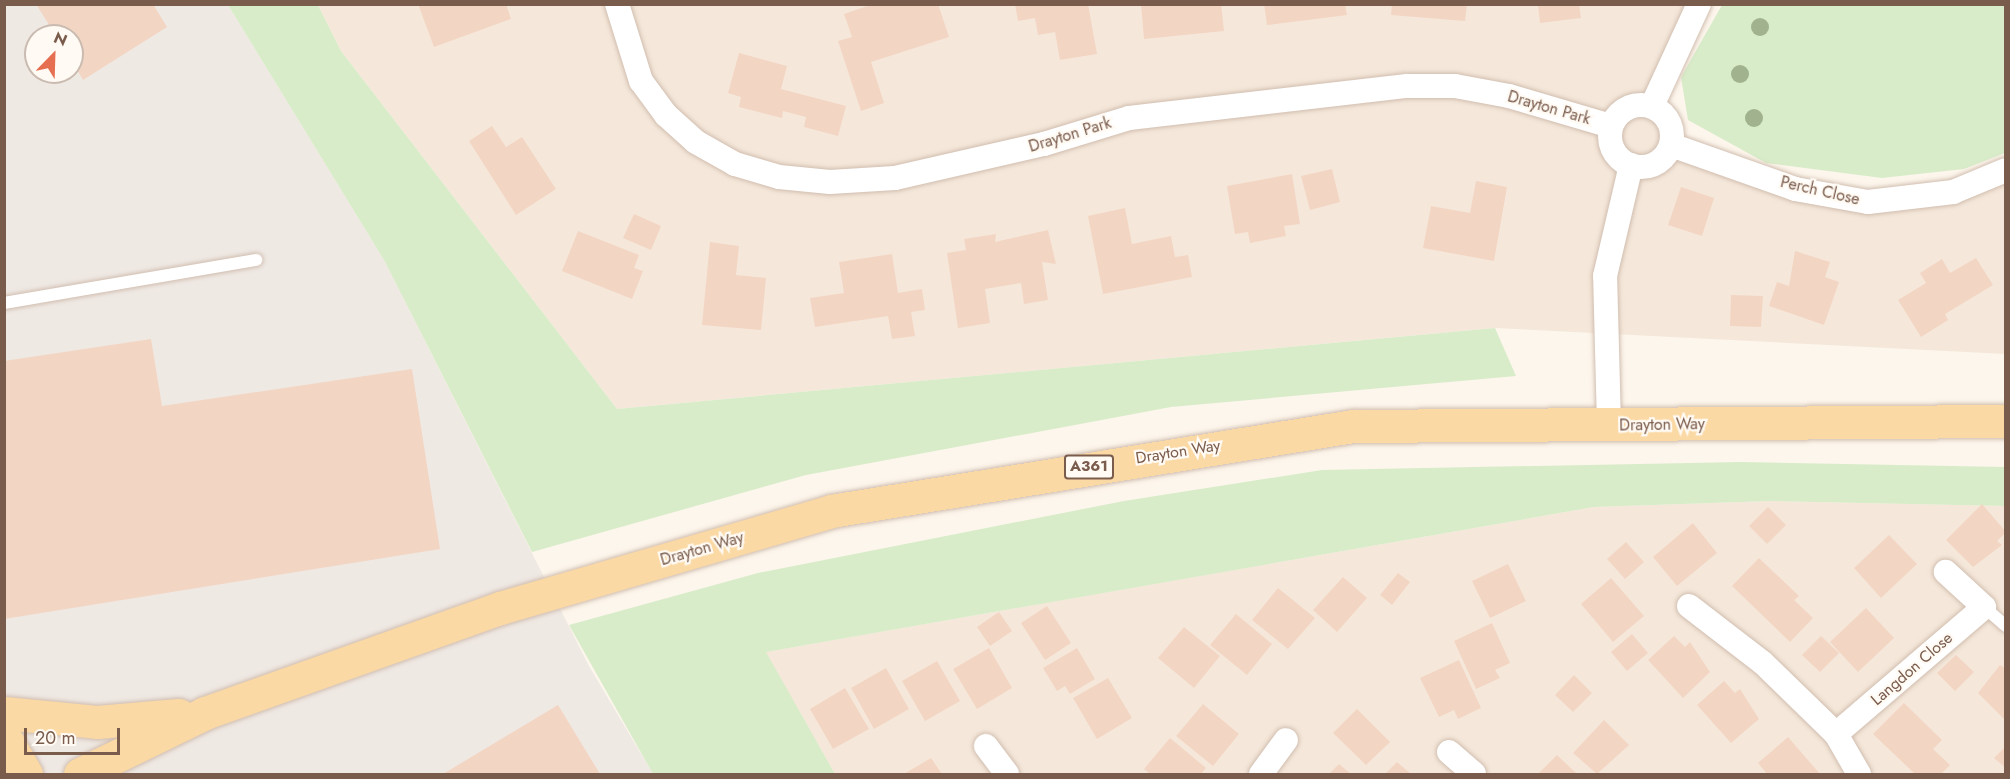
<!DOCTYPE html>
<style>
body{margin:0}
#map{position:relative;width:2010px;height:779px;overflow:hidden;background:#fdf6ec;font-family:Jost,sans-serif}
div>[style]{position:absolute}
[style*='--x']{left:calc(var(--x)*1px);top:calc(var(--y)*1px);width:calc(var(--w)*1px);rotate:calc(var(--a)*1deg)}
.residential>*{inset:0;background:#f5e8da}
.industrial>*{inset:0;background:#efe9e4}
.green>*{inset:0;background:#d8ecc9}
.building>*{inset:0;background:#f3d5c3}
.roads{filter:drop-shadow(0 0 2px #d1beb0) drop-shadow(0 0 2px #d1beb0)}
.service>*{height:12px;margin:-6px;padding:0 6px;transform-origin:6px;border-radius:6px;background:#fff}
.minor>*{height:24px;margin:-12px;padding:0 12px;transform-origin:12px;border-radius:12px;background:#fff}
.minor>.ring{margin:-12px;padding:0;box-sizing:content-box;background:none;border:24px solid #fff;border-radius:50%}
.primary>*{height:33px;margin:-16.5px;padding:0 16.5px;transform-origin:16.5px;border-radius:16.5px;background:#fbd9a5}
.trees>*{width:18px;height:18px;margin:-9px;border-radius:50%;background:#a0b28e}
span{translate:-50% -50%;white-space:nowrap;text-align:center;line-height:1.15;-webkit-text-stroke:4.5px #fffaf3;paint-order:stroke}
.shield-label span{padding:2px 4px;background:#fffaf3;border:2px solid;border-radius:4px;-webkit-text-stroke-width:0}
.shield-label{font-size:15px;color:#7a5c4d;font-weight:700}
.street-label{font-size:16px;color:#7a5c4d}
.frame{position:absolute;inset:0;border:6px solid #7a5c4d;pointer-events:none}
.north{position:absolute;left:24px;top:24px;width:60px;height:60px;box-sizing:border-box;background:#fffaf3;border:2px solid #cabbb1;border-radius:50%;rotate:23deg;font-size:16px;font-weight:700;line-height:24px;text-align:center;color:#7a5c4d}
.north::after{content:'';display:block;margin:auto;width:21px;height:27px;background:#e76f51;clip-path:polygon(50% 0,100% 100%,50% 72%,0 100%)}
.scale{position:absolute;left:24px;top:728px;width:96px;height:27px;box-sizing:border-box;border:3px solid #7a5c4d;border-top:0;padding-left:8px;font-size:18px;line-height:21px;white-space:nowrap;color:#7a5c4d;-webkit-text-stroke:4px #fffaf3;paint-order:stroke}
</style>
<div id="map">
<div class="residential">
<i style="clip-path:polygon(318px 5px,1698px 5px,1652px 106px,1671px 145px,1868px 202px,2005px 170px,2005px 354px,1495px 328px,617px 409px,341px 51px)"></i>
<i style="clip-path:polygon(1771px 501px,2005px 506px,2005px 774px,835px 774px,765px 652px,1594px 507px)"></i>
</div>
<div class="industrial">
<i style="clip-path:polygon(evenodd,5px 5px,228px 5px,384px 260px,589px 666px,653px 774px,5px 774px,5px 5px,36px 36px,72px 36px,72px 72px,36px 72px,36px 36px)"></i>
</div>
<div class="green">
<i style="clip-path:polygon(228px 5px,318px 5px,341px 51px,617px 409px,1495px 328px,1516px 376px,1171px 407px,806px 475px,532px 552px,384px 260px)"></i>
<i style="clip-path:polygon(1722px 5px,2005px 5px,2005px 153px,1964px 169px,1882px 178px,1766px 163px,1688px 120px,1681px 77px)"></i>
<i style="clip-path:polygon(1741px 462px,2005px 467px,2005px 506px,1771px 501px,1594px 507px,766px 652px,835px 774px,653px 774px,569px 625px,758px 573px,1124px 501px,1322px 470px)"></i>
</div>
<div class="building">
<i style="clip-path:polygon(36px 4px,153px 4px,167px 27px,83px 80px,72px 61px,72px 36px,56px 36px)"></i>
<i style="clip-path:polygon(418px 4px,506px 4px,511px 19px,434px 47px)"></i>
<i style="clip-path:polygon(873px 4px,938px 4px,949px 37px,871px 62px,884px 103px,861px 111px,838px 41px,852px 37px,844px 14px)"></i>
<i style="clip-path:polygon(1015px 4px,1088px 4px,1097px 54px,1060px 60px,1055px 32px,1038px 35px,1035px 18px,1018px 21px)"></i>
<i style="clip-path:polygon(1141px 4px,1221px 4px,1224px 31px,1144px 39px)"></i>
<i style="clip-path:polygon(1264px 4px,1345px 4px,1347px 15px,1267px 25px)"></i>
<i style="clip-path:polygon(1392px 4px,1467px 4px,1465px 21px,1391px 15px)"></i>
<i style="clip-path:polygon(1538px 4px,1579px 4px,1581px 18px,1540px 23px)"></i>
<i style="clip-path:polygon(739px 53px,787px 66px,781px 89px,846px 106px,838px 136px,804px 127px,806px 117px,783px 111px,782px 118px,739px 107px,741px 97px,728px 93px)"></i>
<i style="clip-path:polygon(492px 126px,506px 147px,522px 137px,556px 189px,516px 215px,469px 141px)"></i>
<i style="clip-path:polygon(1332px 169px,1340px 202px,1310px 210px,1301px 176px)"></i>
<i style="clip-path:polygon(1292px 174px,1300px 224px,1284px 226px,1286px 236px,1250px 243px,1248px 232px,1235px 234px,1227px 186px)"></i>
<i style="clip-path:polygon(1476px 181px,1507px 187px,1494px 261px,1423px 248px,1431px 206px,1470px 213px)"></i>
<i style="clip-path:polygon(1681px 187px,1714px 198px,1702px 236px,1668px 225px)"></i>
<i style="clip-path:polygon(1125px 208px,1132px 244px,1171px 236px,1175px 257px,1188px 255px,1192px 277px,1103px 294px,1088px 216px)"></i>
<i style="clip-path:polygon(634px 214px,661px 226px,651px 250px,623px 238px)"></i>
<i style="clip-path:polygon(1048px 230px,1056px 264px,1042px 262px,1048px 300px,1024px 304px,1021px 283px,985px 289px,990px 323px,958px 328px,947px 253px,966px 250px,964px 239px,996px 234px,995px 242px)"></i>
<i style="clip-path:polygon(578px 231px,639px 255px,634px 268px,643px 271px,632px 299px,562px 271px)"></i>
<i style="clip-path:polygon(710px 242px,739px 246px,736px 275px,766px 278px,761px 330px,702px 325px)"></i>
<i style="clip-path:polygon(1795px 251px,1830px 262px,1825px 277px,1839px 282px,1824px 325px,1769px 306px,1777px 282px,1789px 286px)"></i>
<i style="clip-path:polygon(892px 254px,898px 293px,922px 289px,925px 310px,911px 312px,915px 336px,892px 339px,888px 316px,815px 327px,810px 298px,844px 293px,839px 262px)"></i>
<i style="clip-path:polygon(1976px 258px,1993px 285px,1945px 314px,1948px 320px,1921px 337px,1898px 300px,1926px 283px,1920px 273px,1942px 259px,1950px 273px)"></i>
<i style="clip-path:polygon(1731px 295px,1763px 296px,1761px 327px,1730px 326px)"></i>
<i style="clip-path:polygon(151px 339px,162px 406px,412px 369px,440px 549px,4px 619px,4px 361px)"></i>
<i style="clip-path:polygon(1982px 504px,2006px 532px,1997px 541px,2002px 545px,1973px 567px,1946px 540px)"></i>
<i style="clip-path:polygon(1768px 507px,1786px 525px,1767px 544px,1749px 526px)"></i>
<i style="clip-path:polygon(1693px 523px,1717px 553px,1677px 586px,1653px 557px)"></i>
<i style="clip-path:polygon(1889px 535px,1917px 564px,1881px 598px,1854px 568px)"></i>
<i style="clip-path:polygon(1626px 542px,1644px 562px,1625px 579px,1607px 559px)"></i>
<i style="clip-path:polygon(1759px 558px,1799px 596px,1794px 600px,1813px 618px,1790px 642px,1732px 586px)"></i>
<i style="clip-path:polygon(1508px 564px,1526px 601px,1490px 618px,1472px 581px)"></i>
<i style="clip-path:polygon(1398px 573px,1410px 582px,1392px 605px,1380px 595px)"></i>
<i style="clip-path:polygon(1343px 577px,1367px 598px,1337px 632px,1313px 610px)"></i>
<i style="clip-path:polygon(1611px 578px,1644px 616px,1613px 642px,1581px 604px)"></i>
<i style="clip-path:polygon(1278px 588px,1315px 618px,1288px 649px,1252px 620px)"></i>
<i style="clip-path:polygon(1047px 606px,1071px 643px,1045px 660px,1021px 623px)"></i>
<i style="clip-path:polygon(1866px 608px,1894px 638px,1858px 672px,1830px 642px)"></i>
<i style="clip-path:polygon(999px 612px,1012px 631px,990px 646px,977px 627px)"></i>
<i style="clip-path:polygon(1236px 614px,1272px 644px,1247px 675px,1210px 645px)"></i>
<i style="clip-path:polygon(1492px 623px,1510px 663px,1495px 670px,1500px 678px,1476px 689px,1454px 641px)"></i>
<i style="clip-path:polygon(1184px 627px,1220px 656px,1194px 688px,1158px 658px)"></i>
<i style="clip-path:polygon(1632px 634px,1648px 653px,1627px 671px,1611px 652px)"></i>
<i style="clip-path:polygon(1674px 636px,1685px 647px,1690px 642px,1710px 672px,1683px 698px,1648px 660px)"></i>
<i style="clip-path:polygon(1821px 636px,1839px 653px,1820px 672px,1802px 655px)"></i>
<i style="clip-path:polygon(989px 648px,1012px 688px,977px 709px,953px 669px)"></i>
<i style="clip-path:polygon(1077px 648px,1095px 679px,1070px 694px,1065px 686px,1057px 691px,1043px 668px)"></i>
<i style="clip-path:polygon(1956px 655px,1974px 672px,1955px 691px,1937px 673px)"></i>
<i style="clip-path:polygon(1459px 660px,1481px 708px,1458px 719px,1454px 710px,1439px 717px,1420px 678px)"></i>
<i style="clip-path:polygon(937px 661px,960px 701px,925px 721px,902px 681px)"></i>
<i style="clip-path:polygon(2000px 665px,2006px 669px,2006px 721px,1978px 693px)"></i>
<i style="clip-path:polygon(886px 668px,909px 709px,874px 729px,851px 688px)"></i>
<i style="clip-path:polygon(1574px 675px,1592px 693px,1573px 712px,1555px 695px)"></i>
<i style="clip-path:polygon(1108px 678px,1132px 718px,1097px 739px,1073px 698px)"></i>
<i style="clip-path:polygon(1724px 681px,1735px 693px,1740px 689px,1759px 719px,1731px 743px,1697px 705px)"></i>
<i style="clip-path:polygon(845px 688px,869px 729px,833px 749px,810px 709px)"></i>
<i style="clip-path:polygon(1904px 703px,1942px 740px,1933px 749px,1950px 765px,1941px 774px,1915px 774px,1873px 734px)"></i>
<i style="clip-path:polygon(1203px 704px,1239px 734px,1213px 766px,1176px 736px)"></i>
<i style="clip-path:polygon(558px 705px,600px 774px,443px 774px)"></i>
<i style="clip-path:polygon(1357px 709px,1390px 742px,1366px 765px,1333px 733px)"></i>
<i style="clip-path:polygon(1604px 720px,1629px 745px,1597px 774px,1573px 753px)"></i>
<i style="clip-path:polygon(1788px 737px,1820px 774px,1767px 774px,1758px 763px)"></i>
<i style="clip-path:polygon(1170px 738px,1206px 768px,1201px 774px,1150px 774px,1144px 769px)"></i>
<i style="clip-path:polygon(2006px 746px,2006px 768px,1994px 758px)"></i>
<i style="clip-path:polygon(1557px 755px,1577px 774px,1538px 774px)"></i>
<i style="clip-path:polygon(931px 758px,942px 774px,904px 774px)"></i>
<i style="clip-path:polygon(1397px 762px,1411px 774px,1385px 774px)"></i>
<i style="clip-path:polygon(1339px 764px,1351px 774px,1329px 774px)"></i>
</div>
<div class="roads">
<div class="service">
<i style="--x:4;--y:303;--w:256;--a:-9.7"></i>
<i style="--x:1984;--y:607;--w:29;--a:41"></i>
</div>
<div class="minor">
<i style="--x:617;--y:4;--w:81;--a:72.7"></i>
<i style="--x:641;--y:81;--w:42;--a:53.7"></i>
<i style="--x:666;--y:115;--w:40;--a:42"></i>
<i style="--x:696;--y:142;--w:45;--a:29.4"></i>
<i style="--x:735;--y:164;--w:46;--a:16.5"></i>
<i style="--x:779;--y:177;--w:51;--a:5.6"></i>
<i style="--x:830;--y:182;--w:65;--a:-3.5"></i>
<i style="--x:895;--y:178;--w:153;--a:-12.9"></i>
<i style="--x:1044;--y:144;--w:89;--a:-17"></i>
<i style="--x:1129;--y:118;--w:280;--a:-6.6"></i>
<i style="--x:1407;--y:86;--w:48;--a:0"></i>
<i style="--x:1455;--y:86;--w:55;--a:10.5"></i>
<i style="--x:1509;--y:96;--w:106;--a:16.4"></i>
<i class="ring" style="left:1610px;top:105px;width:38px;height:38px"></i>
<i style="--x:1652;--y:106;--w:112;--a:-65.3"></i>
<i style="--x:1671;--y:145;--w:132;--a:19.5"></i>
<i style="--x:1795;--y:189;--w:74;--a:10.1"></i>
<i style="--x:1868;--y:202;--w:86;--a:-6.7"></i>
<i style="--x:1953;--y:192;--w:57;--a:-22.5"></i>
<i style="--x:1609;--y:425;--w:149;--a:-91.5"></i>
<i style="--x:1605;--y:276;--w:114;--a:-76.8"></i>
<i style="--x:1689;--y:606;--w:93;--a:37.6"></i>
<i style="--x:1763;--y:663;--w:102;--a:44.2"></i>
<i style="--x:986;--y:746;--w:35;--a:53"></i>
<i style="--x:1449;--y:752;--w:33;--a:41"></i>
<i style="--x:1261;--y:774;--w:42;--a:-53.7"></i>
<i style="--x:1859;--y:774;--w:46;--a:-119.9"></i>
<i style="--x:1836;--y:734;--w:195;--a:-40.6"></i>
<i style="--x:1984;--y:607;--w:52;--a:-137.4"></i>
</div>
<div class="primary">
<i style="--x:4;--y:713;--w:93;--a:5.5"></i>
<i style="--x:97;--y:722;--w:82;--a:-4.9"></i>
<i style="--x:4;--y:736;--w:44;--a:59.9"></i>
<i style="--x:80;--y:774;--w:139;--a:-26"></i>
<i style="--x:205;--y:713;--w:313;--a:-19.6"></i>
<i style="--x:500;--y:608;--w:345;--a:-16.3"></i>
<i style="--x:831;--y:511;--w:529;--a:-9.25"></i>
<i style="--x:1353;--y:426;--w:653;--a:-0.44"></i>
</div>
</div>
<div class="trees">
<i style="left:1760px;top:27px"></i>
<i style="left:1740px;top:74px"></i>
<i style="left:1754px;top:118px"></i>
</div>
<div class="shield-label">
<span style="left:1089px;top:467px">A361</span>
</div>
<div class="street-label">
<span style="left:1549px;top:108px;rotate:16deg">Drayton Park</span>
<span style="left:1070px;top:135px;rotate:-17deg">Drayton Park</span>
<span style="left:1820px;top:191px;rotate:13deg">Perch Close</span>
<span style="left:1662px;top:425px;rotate:-1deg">Drayton Way</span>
<span style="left:1178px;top:452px;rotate:-9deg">Drayton Way</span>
<span style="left:702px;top:549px;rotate:-16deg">Drayton Way</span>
<span style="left:1912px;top:669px;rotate:-41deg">Langdon Close</span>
</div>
<div class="frame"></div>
<div class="north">N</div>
<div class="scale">20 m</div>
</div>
